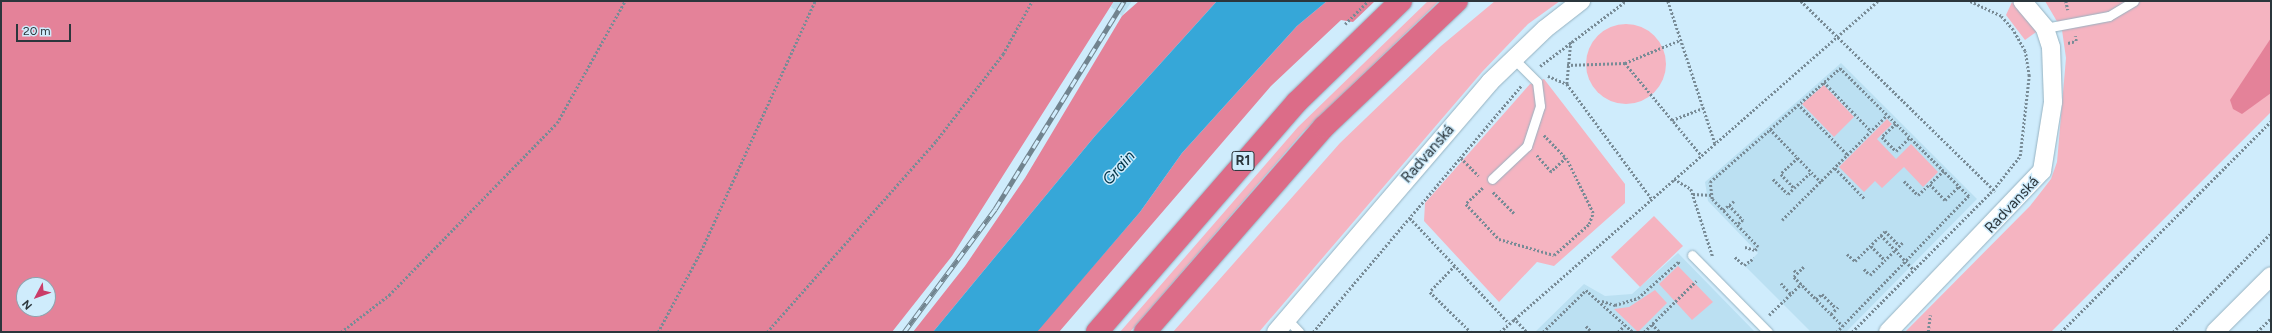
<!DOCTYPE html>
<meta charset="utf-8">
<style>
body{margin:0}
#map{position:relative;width:2272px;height:333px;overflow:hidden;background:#cfecfc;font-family:Figtree,sans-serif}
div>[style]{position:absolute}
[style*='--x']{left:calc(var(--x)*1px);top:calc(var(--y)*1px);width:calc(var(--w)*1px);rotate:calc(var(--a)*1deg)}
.built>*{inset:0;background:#bbe0f2}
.green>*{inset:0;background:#f5b4c1}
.round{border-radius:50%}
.forest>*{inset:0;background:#e48299}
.water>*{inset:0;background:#36a7d8}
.path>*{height:2.5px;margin-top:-1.25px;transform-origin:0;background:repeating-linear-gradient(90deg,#788b96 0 2px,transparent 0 4px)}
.roads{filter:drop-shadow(0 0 1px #96b2c1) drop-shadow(0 0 1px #96b2c1)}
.service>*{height:9px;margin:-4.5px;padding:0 4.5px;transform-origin:4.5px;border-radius:4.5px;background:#fff}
.minor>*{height:18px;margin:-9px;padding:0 9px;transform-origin:9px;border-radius:9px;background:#fff}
.motorway>*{height:22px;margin:-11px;padding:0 11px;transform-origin:11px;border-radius:11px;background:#dc6c88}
.rail>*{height:4.5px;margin-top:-2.25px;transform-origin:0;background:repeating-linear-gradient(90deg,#cfecfc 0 9px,#71848f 0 18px);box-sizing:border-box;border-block:1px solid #71848f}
span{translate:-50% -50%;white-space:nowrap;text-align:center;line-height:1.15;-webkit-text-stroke:3px #cfecfc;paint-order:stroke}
.shield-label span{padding:1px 3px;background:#cfecfc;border:1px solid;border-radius:3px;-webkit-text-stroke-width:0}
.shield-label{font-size:14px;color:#2b363c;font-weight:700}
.street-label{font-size:15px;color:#2b363c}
.water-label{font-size:16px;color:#003347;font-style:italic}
.frame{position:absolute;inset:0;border:2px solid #2b363c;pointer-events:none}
.north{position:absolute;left:16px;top:277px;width:40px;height:40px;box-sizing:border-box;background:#cfecfc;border:1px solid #8da3af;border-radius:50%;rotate:229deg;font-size:11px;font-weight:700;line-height:16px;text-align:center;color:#2b363c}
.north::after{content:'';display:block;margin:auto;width:14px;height:18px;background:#ca3c69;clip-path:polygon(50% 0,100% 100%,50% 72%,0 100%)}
.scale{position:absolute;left:16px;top:24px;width:55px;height:18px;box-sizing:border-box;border:2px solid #2b363c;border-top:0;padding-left:5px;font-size:12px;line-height:14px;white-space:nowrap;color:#2b363c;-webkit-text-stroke:3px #cfecfc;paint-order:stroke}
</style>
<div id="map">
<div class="built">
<i style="clip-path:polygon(1114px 1px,1132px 1px,1122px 16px,1111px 7px)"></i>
<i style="clip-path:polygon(1841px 63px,1977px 199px,1846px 332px,1811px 332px,1745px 266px,1758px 253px,1708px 201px,1705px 182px)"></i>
<i style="clip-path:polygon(1678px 253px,1755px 332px,1535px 332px,1584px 284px,1605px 296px,1632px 294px)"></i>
</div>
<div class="green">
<i style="clip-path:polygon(1428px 1px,1439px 1px,1303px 132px,1130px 332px,1120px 332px,1298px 127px)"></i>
<i style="clip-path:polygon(1495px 1px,1560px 1px,1528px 24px,1482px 72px,1259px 332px,1173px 332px,1340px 143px,1441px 46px)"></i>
<i style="clip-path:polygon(2045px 1px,2271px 1px,2271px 112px,2051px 332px,1905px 332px,2030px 206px,2051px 179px,2057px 162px,2066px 58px,2062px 30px)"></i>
<i style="clip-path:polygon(2012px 2px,2039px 30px,2025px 40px,2006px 15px)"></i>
<i class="round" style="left:1586px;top:24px;width:80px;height:80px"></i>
<i style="clip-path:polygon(1544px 79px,1625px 184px,1625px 203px,1554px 266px,1537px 262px,1499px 302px,1424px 221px,1425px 203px,1530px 84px)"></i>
<i style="clip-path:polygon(1824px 85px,1854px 117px,1834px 137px,1802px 104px)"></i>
<i style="clip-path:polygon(1887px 119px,1892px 124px,1877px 139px,1896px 159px,1911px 144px,1938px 172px,1923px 187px,1904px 167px,1882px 188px,1875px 181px,1864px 192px,1839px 167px)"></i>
<i style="clip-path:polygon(1654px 216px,1683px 246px,1640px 287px,1611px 257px)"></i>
<i style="clip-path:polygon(1678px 266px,1713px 302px,1692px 320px,1659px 284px)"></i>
<i style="clip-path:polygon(1655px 290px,1667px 303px,1638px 332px,1614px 309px,1629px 307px)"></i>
</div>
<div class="forest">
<i style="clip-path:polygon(evenodd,1px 1px,1114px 1px,952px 256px,892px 332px,1px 332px,1px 1px,24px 285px,48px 285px,48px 309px,24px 309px,24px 285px)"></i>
<i style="clip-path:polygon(1139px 1px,1217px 1px,1095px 136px,933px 332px,913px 332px,965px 266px,1025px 178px,1122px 16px)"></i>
<i style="clip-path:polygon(1327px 1px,1375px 1px,1353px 22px,1341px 20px,1271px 86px,1059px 332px,1036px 332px,1140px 212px,1182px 153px,1297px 26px)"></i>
<i style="clip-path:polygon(2271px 38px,2271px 93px,2242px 114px,2233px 109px,2230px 100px)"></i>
</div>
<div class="water">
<i style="clip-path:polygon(1217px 1px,1327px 1px,1297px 26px,1182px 153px,1140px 212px,1037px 332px,933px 332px,1095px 136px)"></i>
</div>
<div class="path">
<i style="--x:1668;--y:1;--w:150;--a:71.7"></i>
<i style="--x:1801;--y:1;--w:272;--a:44.4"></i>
<i style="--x:2066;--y:1;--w:9;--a:77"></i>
<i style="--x:1345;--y:24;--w:33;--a:-45"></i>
<i style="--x:1571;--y:42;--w:42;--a:95.4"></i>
<i style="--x:1567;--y:84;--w:142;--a:53.6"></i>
<i style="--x:2068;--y:43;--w:8;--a:-14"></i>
<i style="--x:2076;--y:41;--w:5;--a:-101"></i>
<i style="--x:1625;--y:63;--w:119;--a:50.4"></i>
<i style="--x:1567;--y:65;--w:58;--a:-2"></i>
<i style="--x:1625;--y:63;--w:60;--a:-22.7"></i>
<i style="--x:1540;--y:66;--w:108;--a:-37.1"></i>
<i style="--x:1548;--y:76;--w:21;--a:23"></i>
<i style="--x:1824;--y:82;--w:68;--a:46.2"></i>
<i style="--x:1798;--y:104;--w:71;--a:45.6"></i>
<i style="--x:1672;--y:120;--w:33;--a:-21"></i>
<i style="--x:1896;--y:124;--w:19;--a:137"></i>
<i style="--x:1882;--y:137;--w:20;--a:45"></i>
<i style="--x:1896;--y:151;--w:20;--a:-45"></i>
<i style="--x:1770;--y:129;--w:74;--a:46.1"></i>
<i style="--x:1544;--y:135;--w:32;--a:46"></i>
<i style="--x:1461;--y:158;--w:25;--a:45"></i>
<i style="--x:1798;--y:158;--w:23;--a:137"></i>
<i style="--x:1781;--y:174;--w:19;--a:47"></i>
<i style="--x:1794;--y:188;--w:23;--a:-43"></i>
<i style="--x:1835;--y:168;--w:43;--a:45.9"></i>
<i style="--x:1944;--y:171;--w:19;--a:137"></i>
<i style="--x:1930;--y:184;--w:22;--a:47"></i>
<i style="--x:1945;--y:200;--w:20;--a:-45"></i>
<i style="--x:1674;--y:179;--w:20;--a:30"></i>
<i style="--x:1691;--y:189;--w:71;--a:72.1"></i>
<i style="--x:1773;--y:179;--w:21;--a:45"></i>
<i style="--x:1788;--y:194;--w:8;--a:-45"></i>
<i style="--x:1904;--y:181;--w:20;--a:45"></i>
<i style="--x:1918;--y:195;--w:16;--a:-43"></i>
<i style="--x:1483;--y:188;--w:23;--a:137"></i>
<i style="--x:1466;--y:204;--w:48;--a:46.7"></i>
<i style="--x:1499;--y:239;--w:57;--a:16.2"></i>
<i style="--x:1554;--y:255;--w:47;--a:-41.5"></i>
<i style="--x:1589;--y:224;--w:12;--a:-70"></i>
<i style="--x:1593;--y:213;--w:61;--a:-116.1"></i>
<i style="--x:1566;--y:158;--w:21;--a:137"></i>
<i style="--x:1551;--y:172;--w:23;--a:-131"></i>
<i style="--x:1493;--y:192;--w:30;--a:45"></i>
<i style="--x:1693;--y:194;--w:19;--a:3"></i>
<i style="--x:1729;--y:205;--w:21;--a:47"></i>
<i style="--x:1743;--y:220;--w:8;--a:140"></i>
<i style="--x:1723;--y:210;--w:14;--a:-39"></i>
<i style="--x:1410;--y:218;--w:144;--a:46.7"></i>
<i style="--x:1782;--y:220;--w:148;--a:-45"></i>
<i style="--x:1881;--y:235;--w:48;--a:46.7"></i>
<i style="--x:1871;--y:246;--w:20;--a:45"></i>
<i style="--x:1745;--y:247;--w:10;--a:17"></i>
<i style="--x:1755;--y:250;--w:4;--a:-45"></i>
<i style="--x:1758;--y:247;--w:66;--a:-133.8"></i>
<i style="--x:1712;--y:199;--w:17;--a:-97"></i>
<i style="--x:1710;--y:182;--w:173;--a:-41.2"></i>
<i style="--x:1840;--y:68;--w:182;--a:44.8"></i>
<i style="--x:1969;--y:196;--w:190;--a:134.1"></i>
<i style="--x:1847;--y:254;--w:11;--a:41"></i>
<i style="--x:1855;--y:261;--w:42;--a:-45"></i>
<i style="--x:1885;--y:231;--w:20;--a:45"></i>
<i style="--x:1735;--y:257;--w:12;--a:42"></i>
<i style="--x:1744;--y:265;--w:12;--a:-35"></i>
<i style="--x:1455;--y:266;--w:36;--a:134"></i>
<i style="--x:1430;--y:292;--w:57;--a:44.3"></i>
<i style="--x:1804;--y:267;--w:14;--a:135"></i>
<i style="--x:1794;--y:277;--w:69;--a:45"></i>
<i style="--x:1864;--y:269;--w:8;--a:45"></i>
<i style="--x:1870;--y:275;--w:47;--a:-45"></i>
<i style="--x:1794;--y:270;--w:4;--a:45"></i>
<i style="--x:1781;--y:283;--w:15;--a:48"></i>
<i style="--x:1816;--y:299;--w:8;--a:-40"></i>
<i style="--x:1822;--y:294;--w:20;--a:45"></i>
<i style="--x:1602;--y:301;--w:14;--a:17"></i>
<i style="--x:1615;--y:305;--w:24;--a:-17"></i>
<i style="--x:1638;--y:298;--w:54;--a:-42"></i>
<i style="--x:1678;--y:262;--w:3;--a:45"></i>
<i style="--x:1831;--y:314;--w:11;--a:-45"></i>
<i style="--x:1769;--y:315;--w:45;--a:-44.1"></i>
<i style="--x:1514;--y:318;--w:19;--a:47"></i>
<i style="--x:1652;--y:324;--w:11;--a:45"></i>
<i style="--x:1586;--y:326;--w:8;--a:45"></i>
<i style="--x:341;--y:332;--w:61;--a:-37.6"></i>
<i style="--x:389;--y:295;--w:240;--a:-45.7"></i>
<i style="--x:557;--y:123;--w:140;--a:-60.9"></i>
<i style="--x:658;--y:332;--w:92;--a:-62"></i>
<i style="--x:701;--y:251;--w:275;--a:-65.5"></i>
<i style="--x:767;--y:332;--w:255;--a:-48.5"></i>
<i style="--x:936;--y:141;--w:110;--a:-52.4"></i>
<i style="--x:1003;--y:54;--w:60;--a:-61.3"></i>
<i style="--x:1313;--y:332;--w:324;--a:-49.8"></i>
<i style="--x:1500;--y:332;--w:502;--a:-41.21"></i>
<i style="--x:1543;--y:332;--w:60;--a:-44.3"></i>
<i style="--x:1586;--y:290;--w:63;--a:41.8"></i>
<i style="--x:1618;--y:332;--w:11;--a:-45"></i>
<i style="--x:1644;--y:332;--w:73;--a:-44.4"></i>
<i style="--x:1852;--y:332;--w:200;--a:-45.2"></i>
<i style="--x:1993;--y:190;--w:43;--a:-51.5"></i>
<i style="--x:2020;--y:156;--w:81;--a:-83.6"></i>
<i style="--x:2029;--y:76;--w:25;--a:-99"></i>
<i style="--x:2025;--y:51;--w:24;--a:-120"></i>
<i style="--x:2013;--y:30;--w:18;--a:-131"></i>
<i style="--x:2001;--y:16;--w:35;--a:-155"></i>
<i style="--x:1928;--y:332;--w:17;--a:-83"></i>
<i style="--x:2061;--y:332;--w:298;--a:-45.1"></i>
<i style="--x:2173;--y:332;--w:139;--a:-45.3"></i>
<i style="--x:2257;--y:332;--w:20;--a:-45"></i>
</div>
<div class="roads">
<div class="service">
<i style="--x:2045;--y:28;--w:65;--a:-10.6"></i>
<i style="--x:2109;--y:16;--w:29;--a:-31"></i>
<i style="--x:1492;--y:179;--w:48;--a:-43.3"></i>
<i style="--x:1527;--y:146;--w:42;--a:-72"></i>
<i style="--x:1540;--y:106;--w:24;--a:-97"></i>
<i style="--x:1537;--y:82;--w:34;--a:-135"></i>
<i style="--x:1692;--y:255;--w:108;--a:45.4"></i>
<i style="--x:1287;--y:319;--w:18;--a:47"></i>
</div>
<div class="minor">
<i style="--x:1276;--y:332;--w:329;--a:-49.4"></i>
<i style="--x:1490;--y:82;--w:76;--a:-43.9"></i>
<i style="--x:1545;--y:29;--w:46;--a:-37.9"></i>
<i style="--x:1888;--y:332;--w:223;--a:-46.3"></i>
<i style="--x:2042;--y:171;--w:70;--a:-80.9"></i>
<i style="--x:2053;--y:102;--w:55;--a:-92.1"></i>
<i style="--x:2051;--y:47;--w:20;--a:-108"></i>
<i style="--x:2045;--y:28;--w:35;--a:-130"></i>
<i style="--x:2215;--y:332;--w:79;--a:-45"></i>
</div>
<div class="motorway">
<i style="--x:1097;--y:332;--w:305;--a:-49"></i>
<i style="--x:1297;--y:102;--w:145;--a:-44.2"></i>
<i style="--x:1145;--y:332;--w:272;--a:-48.9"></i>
<i style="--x:1324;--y:127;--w:183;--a:-43.5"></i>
</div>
</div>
<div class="rail">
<i style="--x:904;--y:332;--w:153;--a:-53.5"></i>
<i style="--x:995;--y:209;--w:245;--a:-58.2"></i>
</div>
<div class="shield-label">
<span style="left:1243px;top:161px">R1</span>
</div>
<div class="street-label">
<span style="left:1428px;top:154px;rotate:-49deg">Radvanská</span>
<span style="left:2012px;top:205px;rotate:-47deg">Radvanská</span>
</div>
<div class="water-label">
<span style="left:1119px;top:168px;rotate:-48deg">Grain</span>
</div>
<div class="frame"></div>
<div class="north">N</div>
<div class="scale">20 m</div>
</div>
